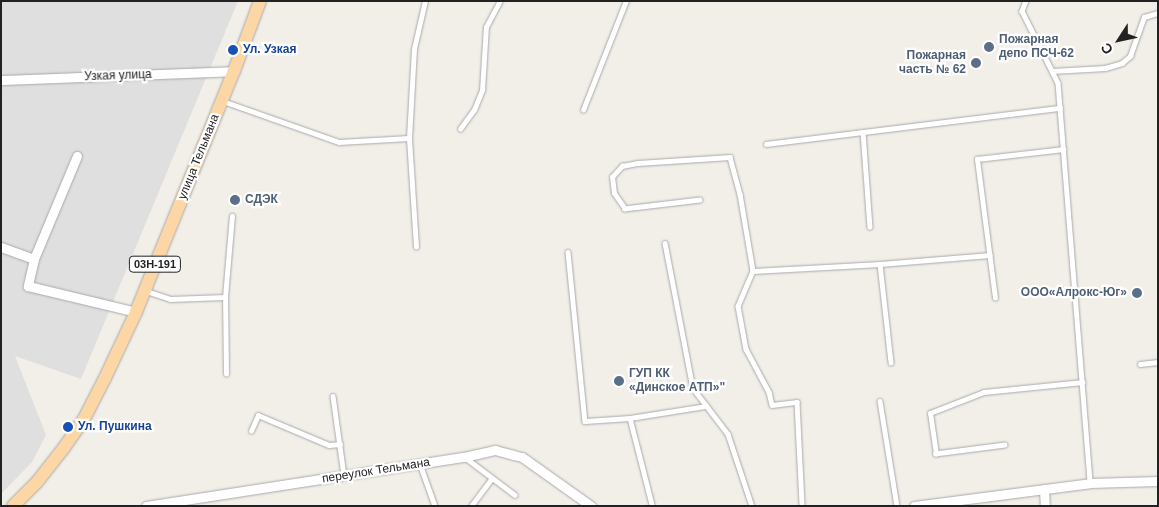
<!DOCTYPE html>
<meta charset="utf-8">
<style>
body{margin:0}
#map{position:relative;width:1159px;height:507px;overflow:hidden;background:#f2efe9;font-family:Arial,sans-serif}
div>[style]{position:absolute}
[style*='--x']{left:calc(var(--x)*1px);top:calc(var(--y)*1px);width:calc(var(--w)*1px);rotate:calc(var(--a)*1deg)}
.residential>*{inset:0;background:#e0dfdf}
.roads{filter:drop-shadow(0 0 1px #a9a9a9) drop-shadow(0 0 1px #a9a9a9)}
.service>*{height:4.5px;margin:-2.25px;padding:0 2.25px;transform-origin:2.25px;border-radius:2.25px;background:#fff}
.minor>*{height:9px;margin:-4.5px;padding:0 4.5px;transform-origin:4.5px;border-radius:4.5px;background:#fff}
.primary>*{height:12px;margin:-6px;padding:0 6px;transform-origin:6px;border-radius:6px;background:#fcd6a4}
.dots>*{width:14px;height:14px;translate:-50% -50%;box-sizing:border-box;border:2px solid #fff;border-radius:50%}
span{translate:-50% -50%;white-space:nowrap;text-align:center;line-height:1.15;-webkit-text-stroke:4.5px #fff;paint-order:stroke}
.shield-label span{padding:1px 4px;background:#fff;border:1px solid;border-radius:4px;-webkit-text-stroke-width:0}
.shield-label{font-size:11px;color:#222;font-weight:700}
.service-label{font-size:12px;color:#4e5e75;font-weight:700}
.left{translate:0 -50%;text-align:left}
.right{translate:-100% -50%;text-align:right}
.transit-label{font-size:12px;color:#164399;font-weight:700}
.street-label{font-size:12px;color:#222}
.frame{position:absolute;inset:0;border:2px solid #222;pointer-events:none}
.north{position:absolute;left:1094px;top:15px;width:50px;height:50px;-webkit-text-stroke:4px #fff;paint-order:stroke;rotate:235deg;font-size:14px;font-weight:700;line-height:20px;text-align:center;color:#222}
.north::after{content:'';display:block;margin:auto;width:18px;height:22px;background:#222;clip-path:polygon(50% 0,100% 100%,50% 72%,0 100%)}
</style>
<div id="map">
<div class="residential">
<i style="clip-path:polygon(1px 1px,238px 1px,81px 379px,15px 356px,46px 435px,32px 462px,1px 494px)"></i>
</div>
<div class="roads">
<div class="service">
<i style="--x:1026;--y:1;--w:11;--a:112"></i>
<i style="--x:1022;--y:11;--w:80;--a:63.4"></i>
<i style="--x:1058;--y:83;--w:401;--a:85.4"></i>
<i style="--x:1052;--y:71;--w:53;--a:-3.2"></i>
<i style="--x:1105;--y:68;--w:18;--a:-16"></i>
<i style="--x:1122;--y:63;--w:11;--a:-41"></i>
<i style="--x:1130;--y:56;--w:41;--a:-70.3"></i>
<i style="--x:1144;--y:17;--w:15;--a:-16"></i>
<i style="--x:223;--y:101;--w:123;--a:19.5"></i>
<i style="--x:339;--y:142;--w:70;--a:-3.3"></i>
<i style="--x:583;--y:110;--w:117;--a:-68.5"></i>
<i style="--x:460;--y:129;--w:24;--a:-54"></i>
<i style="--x:474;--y:110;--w:22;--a:-68"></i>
<i style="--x:482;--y:90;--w:63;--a:-86.4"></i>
<i style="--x:486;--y:27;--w:30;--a:-62"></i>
<i style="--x:863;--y:132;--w:95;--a:85.8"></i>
<i style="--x:766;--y:144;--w:296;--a:-7"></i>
<i style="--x:700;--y:200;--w:76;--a:173.2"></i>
<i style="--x:625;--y:209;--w:19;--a:-125"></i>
<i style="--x:614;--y:193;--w:16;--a:-97"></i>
<i style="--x:612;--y:177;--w:15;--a:-48"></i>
<i style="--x:622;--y:166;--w:16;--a:-11"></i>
<i style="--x:638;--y:163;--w:92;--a:-3.7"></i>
<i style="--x:730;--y:157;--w:38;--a:75"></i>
<i style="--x:740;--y:194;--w:78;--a:80.4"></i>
<i style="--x:753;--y:271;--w:38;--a:113"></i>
<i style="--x:738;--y:306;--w:44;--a:79.5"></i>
<i style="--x:746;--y:349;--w:49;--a:61.9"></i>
<i style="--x:769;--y:392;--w:13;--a:77"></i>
<i style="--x:772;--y:405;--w:25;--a:-7"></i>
<i style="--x:797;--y:402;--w:104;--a:87.2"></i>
<i style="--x:665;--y:243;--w:148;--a:79.1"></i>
<i style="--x:693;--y:388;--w:58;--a:52.7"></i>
<i style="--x:728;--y:434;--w:76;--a:71.6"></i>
<i style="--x:416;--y:247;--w:109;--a:-93.7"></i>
<i style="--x:409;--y:138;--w:89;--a:-86.8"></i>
<i style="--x:414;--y:49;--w:49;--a:-77.1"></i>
<i style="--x:568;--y:252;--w:170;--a:84.3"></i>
<i style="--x:585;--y:421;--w:45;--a:-3.8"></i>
<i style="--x:630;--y:418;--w:77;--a:-9"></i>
<i style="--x:880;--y:264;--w:99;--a:83.6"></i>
<i style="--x:753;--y:271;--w:127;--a:-3.2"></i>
<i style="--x:880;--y:264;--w:110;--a:-4.7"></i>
<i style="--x:146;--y:291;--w:25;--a:18"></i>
<i style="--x:170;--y:299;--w:55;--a:-2.1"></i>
<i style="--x:995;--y:298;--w:140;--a:-97.4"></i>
<i style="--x:977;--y:159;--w:87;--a:-6.6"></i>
<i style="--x:1140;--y:364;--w:18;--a:-6"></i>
<i style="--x:226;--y:374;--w:77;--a:-90.7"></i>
<i style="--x:225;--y:297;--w:81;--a:-85.1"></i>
<i style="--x:333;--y:396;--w:80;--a:82.1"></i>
<i style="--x:880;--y:401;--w:106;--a:80.8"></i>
<i style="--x:630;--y:418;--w:89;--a:75.7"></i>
<i style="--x:251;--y:431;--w:17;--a:-66"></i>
<i style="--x:258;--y:415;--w:77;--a:22.9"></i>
<i style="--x:329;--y:445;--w:11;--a:-5"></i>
<i style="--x:1005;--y:445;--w:70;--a:172.6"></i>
<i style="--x:936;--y:454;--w:41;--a:-98.3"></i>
<i style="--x:930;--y:413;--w:58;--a:-21.3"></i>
<i style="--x:984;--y:392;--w:99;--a:-5.8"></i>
<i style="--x:466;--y:458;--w:61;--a:37.1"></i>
<i style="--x:420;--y:464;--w:45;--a:70.3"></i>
<i style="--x:471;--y:506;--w:34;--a:-53"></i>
</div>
<div class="minor">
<i style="--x:1;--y:80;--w:233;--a:-2.2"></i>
<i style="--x:77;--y:156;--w:112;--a:112.7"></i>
<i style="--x:34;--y:259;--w:28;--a:103"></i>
<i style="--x:28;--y:286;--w:111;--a:13.5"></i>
<i style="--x:1;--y:247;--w:35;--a:20"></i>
<i style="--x:1044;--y:489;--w:17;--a:87"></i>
<i style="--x:146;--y:506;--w:322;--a:-8.8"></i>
<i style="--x:464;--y:457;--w:32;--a:-13"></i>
<i style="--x:495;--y:450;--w:28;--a:15"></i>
<i style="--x:522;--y:457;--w:85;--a:35.4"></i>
<i style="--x:914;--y:506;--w:177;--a:-7.4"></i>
<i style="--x:1090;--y:483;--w:68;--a:-1.7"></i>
</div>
<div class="primary">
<i style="--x:13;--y:506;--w:34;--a:-45"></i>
<i style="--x:37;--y:482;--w:42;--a:-51.8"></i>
<i style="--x:63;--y:449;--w:37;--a:-55"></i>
<i style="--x:84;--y:419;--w:46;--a:-62.9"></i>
<i style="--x:105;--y:378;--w:73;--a:-64.8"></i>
<i style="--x:136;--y:312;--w:260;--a:-67.9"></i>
<i style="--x:234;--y:71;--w:75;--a:-69.6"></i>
</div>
</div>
<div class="dots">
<i style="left:989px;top:47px;background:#5c6f8a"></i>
<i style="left:233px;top:50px;background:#1a4fb4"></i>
<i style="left:976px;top:63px;background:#5c6f8a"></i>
<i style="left:235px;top:200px;background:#5c6f8a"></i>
<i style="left:1137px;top:293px;background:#5c6f8a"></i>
<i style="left:619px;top:381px;background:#5c6f8a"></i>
<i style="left:68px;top:427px;background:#1a4fb4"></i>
</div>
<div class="shield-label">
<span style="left:155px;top:264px">03Н-191</span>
</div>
<div class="service-label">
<span class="left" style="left:999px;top:47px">Пожарная<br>депо ПСЧ-62</span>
<span class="right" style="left:966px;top:63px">Пожарная<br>часть № 62</span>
<span class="left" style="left:245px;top:200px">СДЭК</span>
<span class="right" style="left:1127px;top:293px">ООО«Алрокс-Юг»</span>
<span class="left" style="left:629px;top:381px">ГУП КК<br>«Динское АТП»"</span>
</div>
<div class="transit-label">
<span class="left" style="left:243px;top:50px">Ул. Узкая</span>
<span class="left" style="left:78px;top:427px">Ул. Пушкина</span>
</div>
<div class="street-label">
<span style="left:118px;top:76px;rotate:-2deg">Узкая улица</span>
<span style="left:199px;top:157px;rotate:-68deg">улица Тельмана</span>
<span style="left:376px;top:471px;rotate:-9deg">переулок Тельмана</span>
</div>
<div class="frame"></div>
<div class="north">С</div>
</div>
